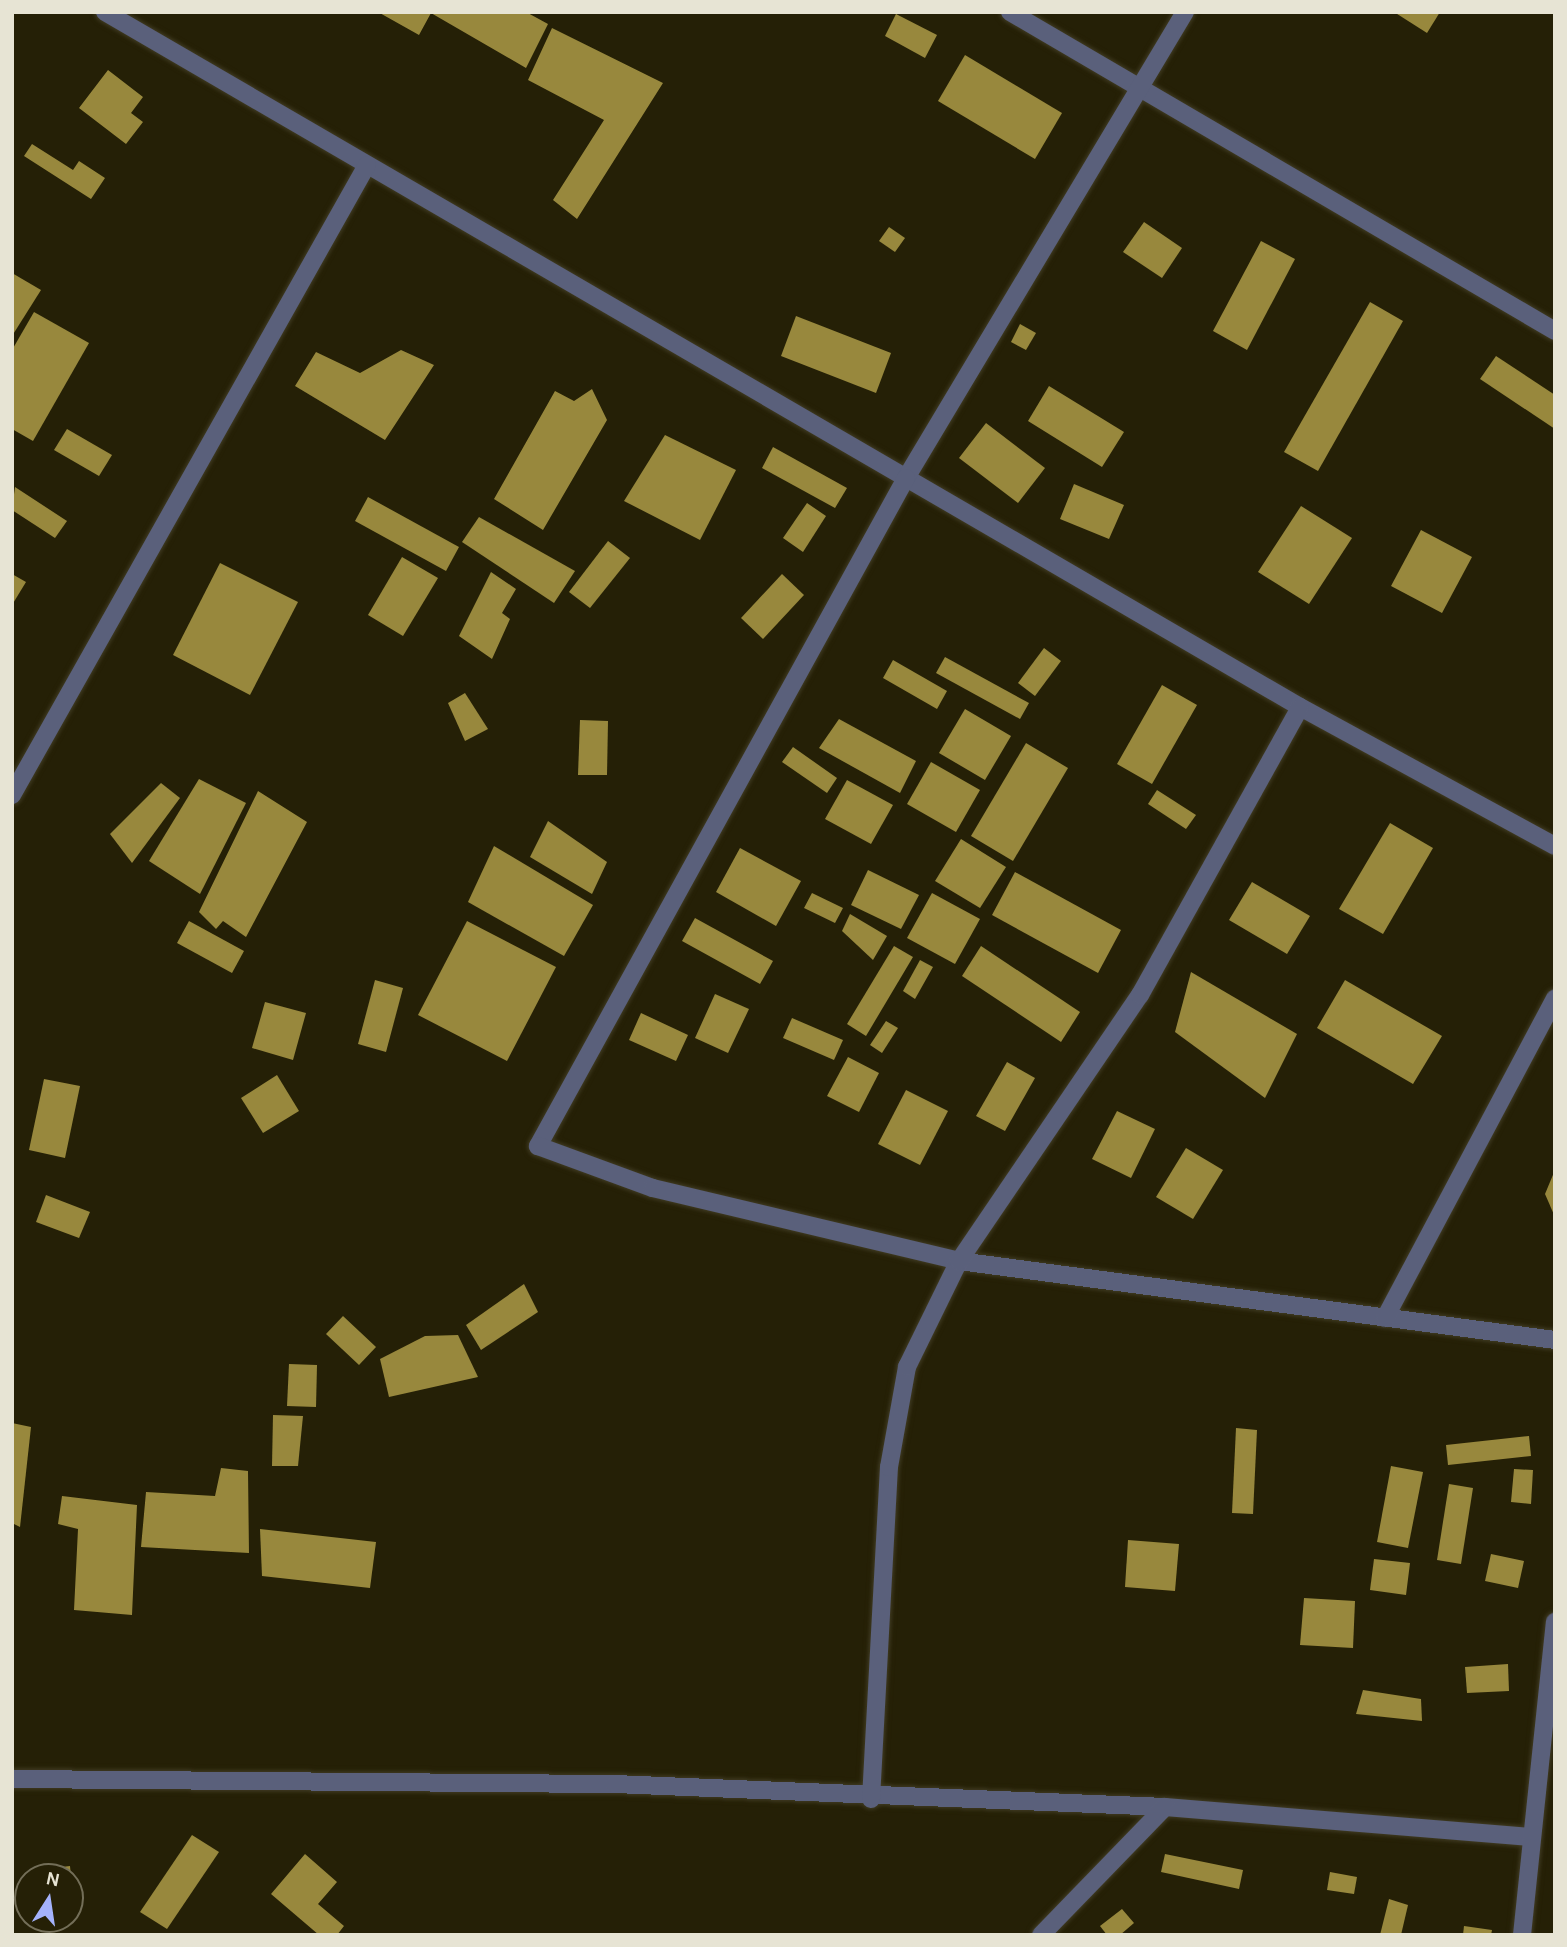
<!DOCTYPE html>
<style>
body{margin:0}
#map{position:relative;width:1567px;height:1947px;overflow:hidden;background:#252006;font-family:Karla,sans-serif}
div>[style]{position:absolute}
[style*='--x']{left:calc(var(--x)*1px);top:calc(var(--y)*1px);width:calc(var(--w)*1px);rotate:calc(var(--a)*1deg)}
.building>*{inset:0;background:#98883d}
.roads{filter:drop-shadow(0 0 2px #403b23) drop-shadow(0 0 2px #403b23)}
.minor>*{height:18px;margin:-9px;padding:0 9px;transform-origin:9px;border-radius:9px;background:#5a607b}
span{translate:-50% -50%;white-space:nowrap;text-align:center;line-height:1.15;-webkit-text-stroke:7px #252006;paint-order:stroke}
.frame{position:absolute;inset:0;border:14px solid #e7e4d4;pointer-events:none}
.north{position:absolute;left:14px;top:1863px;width:70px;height:70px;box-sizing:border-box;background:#252006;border:2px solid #736e58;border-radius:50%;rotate:12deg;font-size:19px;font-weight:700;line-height:28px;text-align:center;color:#e7e4d4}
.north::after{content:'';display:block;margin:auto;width:24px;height:32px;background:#a4b2fc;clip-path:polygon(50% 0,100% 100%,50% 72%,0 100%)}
</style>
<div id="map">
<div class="building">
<i style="clip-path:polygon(378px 12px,526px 12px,548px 24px,526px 68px,431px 13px,419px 35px)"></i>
<i style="clip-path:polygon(1394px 12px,1440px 12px,1427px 33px)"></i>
<i style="clip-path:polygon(896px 14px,937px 35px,925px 58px,885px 36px)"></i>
<i style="clip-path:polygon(552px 28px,663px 83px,577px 219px,553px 200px,604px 120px,528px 80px)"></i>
<i style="clip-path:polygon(965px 55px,1062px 113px,1035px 159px,938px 101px)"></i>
<i style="clip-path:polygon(108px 70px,143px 97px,131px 113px,143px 122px,126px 144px,79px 108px)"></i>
<i style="clip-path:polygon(32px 144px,73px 170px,79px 161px,105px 178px,91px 199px,24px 156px)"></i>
<i style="clip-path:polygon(1144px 222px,1182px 248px,1162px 278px,1123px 252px)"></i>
<i style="clip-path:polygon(889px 227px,905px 238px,895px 252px,879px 241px)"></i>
<i style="clip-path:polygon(1261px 241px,1295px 259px,1247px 350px,1213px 331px)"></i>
<i style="clip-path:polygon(12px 273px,41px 290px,12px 336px)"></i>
<i style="clip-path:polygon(1370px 302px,1403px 321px,1318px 471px,1284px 452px)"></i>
<i style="clip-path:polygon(34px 312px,89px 343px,33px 441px,12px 429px,12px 350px)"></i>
<i style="clip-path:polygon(796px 316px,891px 353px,876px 393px,781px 356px)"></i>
<i style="clip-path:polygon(1020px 324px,1036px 333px,1026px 350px,1011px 342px)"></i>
<i style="clip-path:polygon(401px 350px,434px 365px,385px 440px,295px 386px,316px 352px,360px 373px)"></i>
<i style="clip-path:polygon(1496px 356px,1555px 395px,1555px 429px,1480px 379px)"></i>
<i style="clip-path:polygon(1049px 386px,1124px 432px,1102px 467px,1028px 421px)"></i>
<i style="clip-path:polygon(592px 389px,607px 420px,543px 530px,494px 499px,555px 391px,574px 401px)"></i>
<i style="clip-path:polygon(986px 423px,1045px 468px,1018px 503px,959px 458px)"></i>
<i style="clip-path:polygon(67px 429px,112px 455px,99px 476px,54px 450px)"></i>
<i style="clip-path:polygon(665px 435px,736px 470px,700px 540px,624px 501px)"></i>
<i style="clip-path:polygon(773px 447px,847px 488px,835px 508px,762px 468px)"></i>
<i style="clip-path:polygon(1074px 484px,1124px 505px,1109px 539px,1060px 519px)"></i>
<i style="clip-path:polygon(15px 487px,67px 521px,55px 538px,12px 510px)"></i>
<i style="clip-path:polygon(368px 497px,459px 547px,446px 571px,355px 521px)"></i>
<i style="clip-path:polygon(807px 503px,826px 516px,803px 552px,783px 538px)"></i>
<i style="clip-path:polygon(1301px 506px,1352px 538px,1309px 604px,1258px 572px)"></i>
<i style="clip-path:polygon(479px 517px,575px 571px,554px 603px,462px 542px)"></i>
<i style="clip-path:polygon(1421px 530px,1472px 557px,1442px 613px,1391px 586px)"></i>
<i style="clip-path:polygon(608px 541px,630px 558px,590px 608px,569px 592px)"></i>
<i style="clip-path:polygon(402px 557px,438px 578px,403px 636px,368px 615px)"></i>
<i style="clip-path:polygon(220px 563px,298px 602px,250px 695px,173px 655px)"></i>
<i style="clip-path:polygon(491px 572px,516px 589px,502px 613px,510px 619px,492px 659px,459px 636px)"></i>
<i style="clip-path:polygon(12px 574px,26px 582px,12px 605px)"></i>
<i style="clip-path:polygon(782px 574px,804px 595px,763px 639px,741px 618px)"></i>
<i style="clip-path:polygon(1044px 648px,1061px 661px,1035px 696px,1018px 683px)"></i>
<i style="clip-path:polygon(945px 657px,1029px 703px,1020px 719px,936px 673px)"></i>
<i style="clip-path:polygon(893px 660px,947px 691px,937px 709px,883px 678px)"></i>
<i style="clip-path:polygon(1162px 685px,1197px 705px,1152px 784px,1117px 764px)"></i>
<i style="clip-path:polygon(465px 693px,488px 729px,465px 741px,448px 703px)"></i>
<i style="clip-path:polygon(965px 709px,1011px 736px,985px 780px,939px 753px)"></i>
<i style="clip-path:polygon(839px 719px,916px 761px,900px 793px,819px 748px)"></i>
<i style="clip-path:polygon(580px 720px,608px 721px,607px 775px,578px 775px)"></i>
<i style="clip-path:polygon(1026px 743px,1068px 768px,1013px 861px,971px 836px)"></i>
<i style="clip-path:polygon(793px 747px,837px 778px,827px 793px,782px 762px)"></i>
<i style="clip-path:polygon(931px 762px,980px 790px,956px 832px,907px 804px)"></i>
<i style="clip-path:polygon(199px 779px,246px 803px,200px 894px,149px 861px)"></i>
<i style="clip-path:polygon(847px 780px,893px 805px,871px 844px,825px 819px)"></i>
<i style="clip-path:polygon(161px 783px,180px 798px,132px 863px,110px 834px)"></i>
<i style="clip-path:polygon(1157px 790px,1196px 815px,1186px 829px,1148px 804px)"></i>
<i style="clip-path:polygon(258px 791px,307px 822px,246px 937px,223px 921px,216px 929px,199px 912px)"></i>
<i style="clip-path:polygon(548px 821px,607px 862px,592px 894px,530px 857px)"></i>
<i style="clip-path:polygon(1390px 823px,1433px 848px,1383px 934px,1339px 909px)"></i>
<i style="clip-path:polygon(961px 839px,1006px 867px,980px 908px,935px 881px)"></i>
<i style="clip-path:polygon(494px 846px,593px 905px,564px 956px,468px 902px)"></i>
<i style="clip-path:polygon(740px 848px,801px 881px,776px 926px,716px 892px)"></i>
<i style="clip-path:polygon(868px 870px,919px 895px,901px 929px,851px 905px)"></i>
<i style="clip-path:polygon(1015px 872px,1121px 930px,1098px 973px,992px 915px)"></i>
<i style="clip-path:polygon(1252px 882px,1310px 916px,1287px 954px,1229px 920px)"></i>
<i style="clip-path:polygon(812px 893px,843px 908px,835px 923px,804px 908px)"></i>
<i style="clip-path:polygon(932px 893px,980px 919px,955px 964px,907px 938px)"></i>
<i style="clip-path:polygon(850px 914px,887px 936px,873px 960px,842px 931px)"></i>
<i style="clip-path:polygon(695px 918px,773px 961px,760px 984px,682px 941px)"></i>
<i style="clip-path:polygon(189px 921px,244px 951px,232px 973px,177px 943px)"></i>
<i style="clip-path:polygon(467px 921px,556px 967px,507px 1061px,418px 1015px)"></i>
<i style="clip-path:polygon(894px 946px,913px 957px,866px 1036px,847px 1024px)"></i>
<i style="clip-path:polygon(981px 946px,1080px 1012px,1061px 1042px,962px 976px)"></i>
<i style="clip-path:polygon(920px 960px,933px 967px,915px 999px,903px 991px)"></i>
<i style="clip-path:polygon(1191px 972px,1297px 1034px,1265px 1098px,1175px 1032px)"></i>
<i style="clip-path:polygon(375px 980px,403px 988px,386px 1052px,358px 1044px)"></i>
<i style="clip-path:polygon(1345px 980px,1442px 1036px,1413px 1084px,1317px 1028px)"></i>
<i style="clip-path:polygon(715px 994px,749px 1009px,728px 1053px,695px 1038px)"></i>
<i style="clip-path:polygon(265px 1002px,306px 1013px,293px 1060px,252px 1048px)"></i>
<i style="clip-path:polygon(641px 1013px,688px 1035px,676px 1061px,629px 1040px)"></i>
<i style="clip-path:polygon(792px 1018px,843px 1040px,834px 1060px,783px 1038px)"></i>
<i style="clip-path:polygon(886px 1021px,898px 1028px,882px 1053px,870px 1045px)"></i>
<i style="clip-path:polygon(848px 1057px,879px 1073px,859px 1112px,827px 1096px)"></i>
<i style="clip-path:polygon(1007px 1062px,1035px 1078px,1005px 1131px,976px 1116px)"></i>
<i style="clip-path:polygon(277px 1075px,299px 1111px,263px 1133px,241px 1098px)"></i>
<i style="clip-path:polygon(44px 1079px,80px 1086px,65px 1158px,29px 1150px)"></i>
<i style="clip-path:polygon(906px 1090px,948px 1111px,920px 1165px,878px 1144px)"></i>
<i style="clip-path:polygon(1117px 1111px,1155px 1129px,1131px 1178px,1092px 1159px)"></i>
<i style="clip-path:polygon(1186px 1148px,1223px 1170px,1193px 1219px,1156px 1197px)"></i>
<i style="clip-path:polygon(1555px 1170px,1555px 1217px,1545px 1194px)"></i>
<i style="clip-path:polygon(46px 1195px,90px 1212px,79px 1238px,36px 1222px)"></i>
<i style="clip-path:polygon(524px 1284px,538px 1312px,481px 1350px,466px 1325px)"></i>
<i style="clip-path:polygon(343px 1316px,376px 1347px,359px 1365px,326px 1334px)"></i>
<i style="clip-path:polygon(458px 1335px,478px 1377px,389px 1397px,380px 1359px,425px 1336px)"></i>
<i style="clip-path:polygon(289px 1364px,317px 1365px,316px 1407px,287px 1406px)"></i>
<i style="clip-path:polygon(273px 1415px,303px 1416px,298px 1466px,272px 1466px)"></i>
<i style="clip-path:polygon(12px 1423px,31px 1427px,20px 1527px,12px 1523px)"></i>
<i style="clip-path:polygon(1236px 1428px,1257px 1430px,1253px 1514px,1232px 1513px)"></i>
<i style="clip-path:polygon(1529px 1436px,1531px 1456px,1448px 1465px,1446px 1445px)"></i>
<i style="clip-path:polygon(1391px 1466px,1423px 1472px,1408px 1548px,1377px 1542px)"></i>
<i style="clip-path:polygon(221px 1468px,248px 1471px,249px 1553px,141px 1547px,146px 1492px,215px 1496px)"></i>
<i style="clip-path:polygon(1514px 1469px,1533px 1470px,1531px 1504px,1511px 1502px)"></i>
<i style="clip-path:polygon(1449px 1484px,1473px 1488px,1461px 1564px,1437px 1560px)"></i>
<i style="clip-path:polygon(62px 1496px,137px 1505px,132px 1615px,74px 1610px,78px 1529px,58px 1524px)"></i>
<i style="clip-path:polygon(260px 1529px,376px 1542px,370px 1588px,262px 1576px)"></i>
<i style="clip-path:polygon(1128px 1540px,1179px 1544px,1175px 1591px,1125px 1587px)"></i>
<i style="clip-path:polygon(1491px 1554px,1524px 1561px,1518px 1588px,1485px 1581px)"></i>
<i style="clip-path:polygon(1374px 1559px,1410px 1563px,1406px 1595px,1370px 1590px)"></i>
<i style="clip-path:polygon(1304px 1598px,1355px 1601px,1353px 1648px,1300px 1645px)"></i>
<i style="clip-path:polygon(1508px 1664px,1509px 1691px,1467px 1693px,1465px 1667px)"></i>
<i style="clip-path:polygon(1363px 1690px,1421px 1699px,1422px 1721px,1356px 1714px)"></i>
<i style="clip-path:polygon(192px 1835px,219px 1852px,167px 1929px,140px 1912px)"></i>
<i style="clip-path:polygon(305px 1854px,337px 1882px,318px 1904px,344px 1926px,337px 1935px,319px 1935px,271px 1894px)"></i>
<i style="clip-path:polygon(1165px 1854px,1243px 1870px,1239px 1889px,1161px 1872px)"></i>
<i style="clip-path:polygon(70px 1866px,71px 1877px,37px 1877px,36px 1870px)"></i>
<i style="clip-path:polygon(1330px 1872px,1357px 1877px,1354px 1894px,1327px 1890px)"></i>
<i style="clip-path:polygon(1389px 1899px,1408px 1905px,1401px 1935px,1380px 1935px)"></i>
<i style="clip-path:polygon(1122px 1909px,1134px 1923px,1120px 1935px,1107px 1935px,1100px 1926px)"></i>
<i style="clip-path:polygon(1464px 1926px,1492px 1930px,1491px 1935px,1463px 1935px)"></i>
</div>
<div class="roads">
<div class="minor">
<i style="--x:105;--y:12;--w:1382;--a:30.18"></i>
<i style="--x:1300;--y:707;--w:290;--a:28.6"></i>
<i style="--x:1010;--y:12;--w:631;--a:30.34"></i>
<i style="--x:1185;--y:12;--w:543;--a:120.91"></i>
<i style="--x:906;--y:478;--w:763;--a:118.85"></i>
<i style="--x:538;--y:1146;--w:122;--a:20.1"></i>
<i style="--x:653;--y:1188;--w:315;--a:13.4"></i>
<i style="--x:959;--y:1261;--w:601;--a:7.55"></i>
<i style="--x:12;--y:795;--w:723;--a:-60.6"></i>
<i style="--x:1385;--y:1318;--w:362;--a:-62"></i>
<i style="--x:12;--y:1779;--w:603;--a:0.48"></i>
<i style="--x:615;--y:1784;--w:550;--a:2.39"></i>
<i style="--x:1165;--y:1807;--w:367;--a:4.7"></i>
<i style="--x:871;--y:1799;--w:332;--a:-86.9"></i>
<i style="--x:889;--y:1467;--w:102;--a:-79.8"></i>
<i style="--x:907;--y:1367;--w:118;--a:-63.9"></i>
<i style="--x:959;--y:1261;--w:322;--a:-55.8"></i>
<i style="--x:1140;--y:995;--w:329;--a:-60.9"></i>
<i style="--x:1041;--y:1935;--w:178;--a:-45.9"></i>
<i style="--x:1522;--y:1935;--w:315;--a:-84"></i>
</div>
</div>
<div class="frame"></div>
<div class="north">N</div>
</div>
